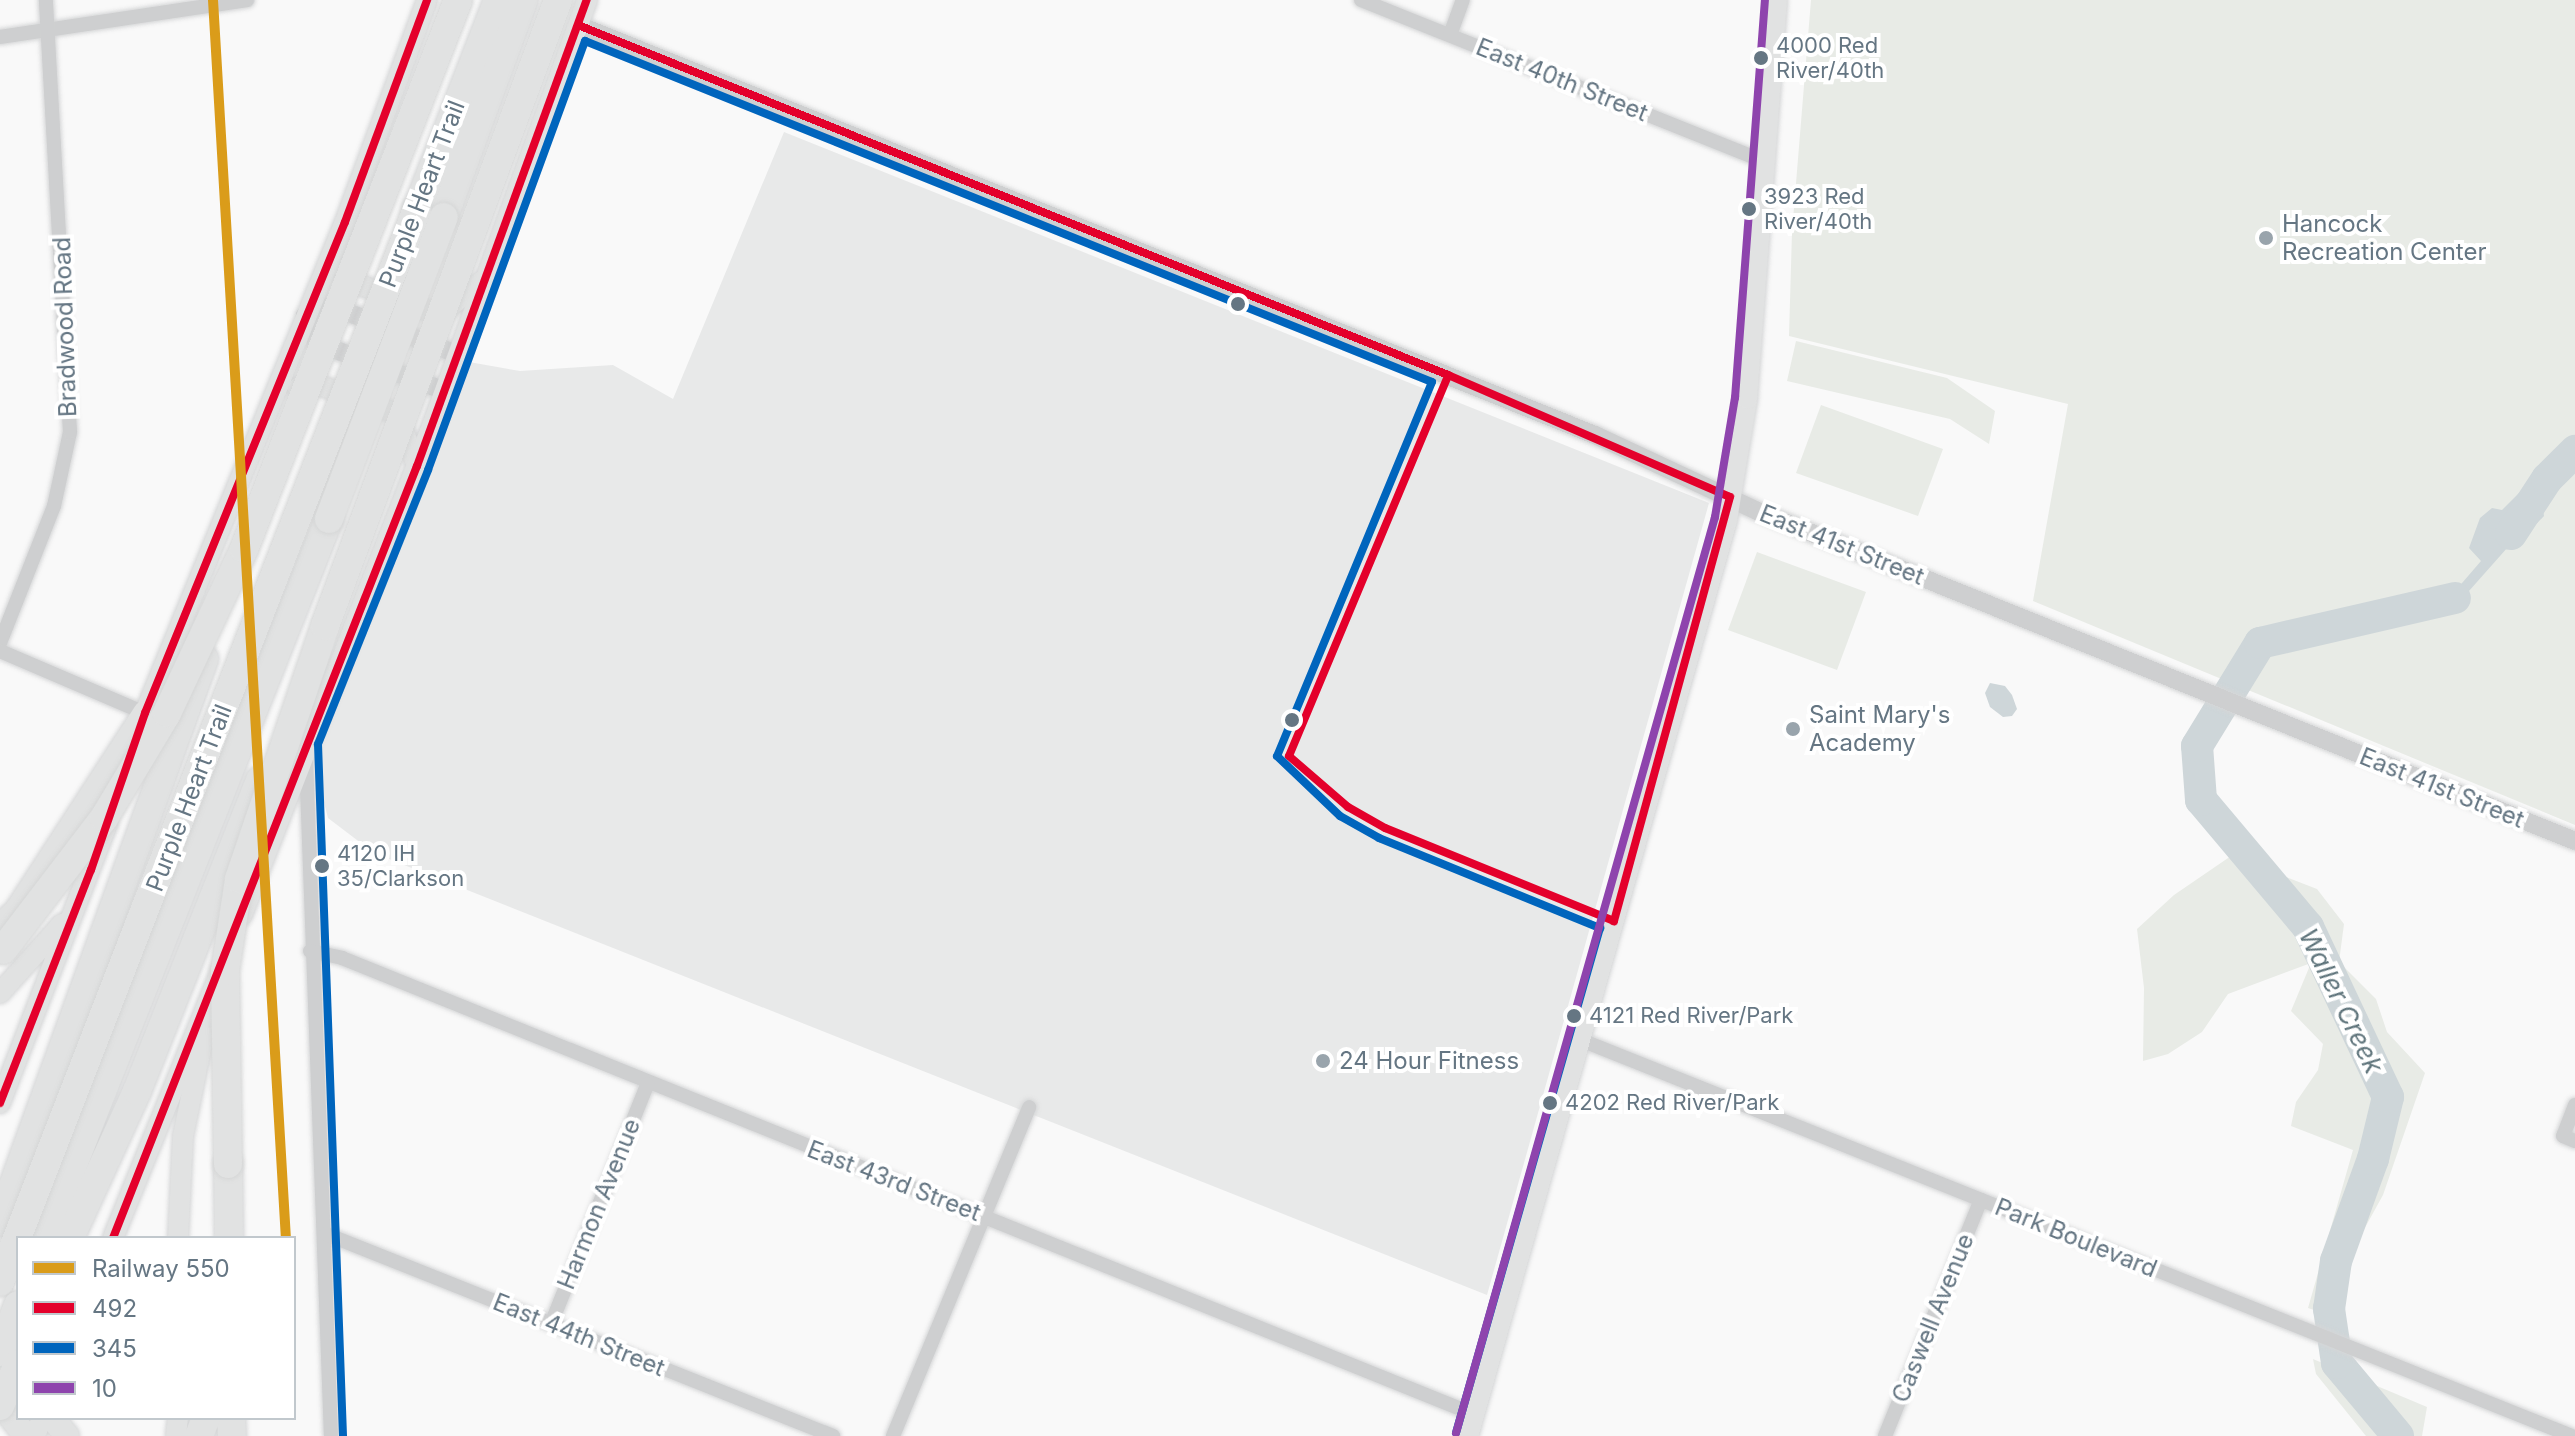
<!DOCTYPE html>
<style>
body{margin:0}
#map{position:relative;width:2575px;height:1436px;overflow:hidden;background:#f9f9f9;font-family:Inter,sans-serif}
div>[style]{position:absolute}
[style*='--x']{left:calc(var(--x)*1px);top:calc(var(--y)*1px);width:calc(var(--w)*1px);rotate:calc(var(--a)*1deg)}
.built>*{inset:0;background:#e8e9e9}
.green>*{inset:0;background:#e8ebe6}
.water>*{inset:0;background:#ced6d9}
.river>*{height:32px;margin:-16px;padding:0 16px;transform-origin:16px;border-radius:16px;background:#ced6d9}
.roads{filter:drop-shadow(0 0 2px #d5d6d7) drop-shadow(0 0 2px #d5d6d7)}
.minor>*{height:14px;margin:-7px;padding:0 7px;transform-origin:7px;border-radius:7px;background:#cecfd0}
.tertiary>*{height:18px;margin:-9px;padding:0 9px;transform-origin:9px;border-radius:9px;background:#cecfd0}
.secondary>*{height:20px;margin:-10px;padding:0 10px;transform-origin:10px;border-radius:10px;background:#e1e2e2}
.primary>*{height:24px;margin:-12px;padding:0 12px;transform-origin:12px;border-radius:12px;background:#e1e2e2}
.motorway>*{height:28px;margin:-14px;padding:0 14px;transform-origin:14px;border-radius:14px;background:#e1e2e2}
.bridges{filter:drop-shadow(0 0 2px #d5d6d6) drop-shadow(0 0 2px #d5d6d6)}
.motorway-bridge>*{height:28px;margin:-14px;padding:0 14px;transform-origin:14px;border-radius:14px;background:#e1e2e2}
.bus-1>*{height:8px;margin:-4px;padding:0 4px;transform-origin:4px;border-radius:4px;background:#e4002b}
.bus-2>*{height:8px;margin:-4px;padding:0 4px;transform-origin:4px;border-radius:4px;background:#0065bd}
.bus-3>*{height:8px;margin:-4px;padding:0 4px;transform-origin:4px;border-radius:4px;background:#8e44ad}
.rail-1>*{height:10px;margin:-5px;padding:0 5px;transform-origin:5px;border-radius:5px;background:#da9c1a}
.dots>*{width:22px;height:22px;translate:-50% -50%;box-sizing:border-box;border:4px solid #fff;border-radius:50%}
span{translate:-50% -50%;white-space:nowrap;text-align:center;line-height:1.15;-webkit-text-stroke:8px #fff;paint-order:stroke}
.bus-label{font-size:22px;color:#657683}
.left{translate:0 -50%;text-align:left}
.street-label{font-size:24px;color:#657683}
.poi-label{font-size:24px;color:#657683}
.water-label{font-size:26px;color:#60757c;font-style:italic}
.legend{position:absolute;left:16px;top:1236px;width:280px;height:184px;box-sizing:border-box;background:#fff;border:2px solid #c1c8cd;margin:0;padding:10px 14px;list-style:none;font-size:24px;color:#657683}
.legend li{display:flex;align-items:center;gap:16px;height:40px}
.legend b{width:40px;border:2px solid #c1c8cd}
</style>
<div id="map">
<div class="built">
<i style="clip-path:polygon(784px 132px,1709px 503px,1487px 1295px,374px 853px,328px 818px,313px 760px,469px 362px,520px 371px,613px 365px,673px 399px)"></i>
</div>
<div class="green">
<i style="clip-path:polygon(1811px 0,2575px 0,2575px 825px,2033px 601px,2068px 404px,1789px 336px,1792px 232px)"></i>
<i style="clip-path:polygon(1796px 341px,1947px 378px,1995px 411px,1989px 444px,1950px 419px,1787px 381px)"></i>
<i style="clip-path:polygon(1821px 405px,1943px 449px,1918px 516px,1796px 473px)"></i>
<i style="clip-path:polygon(1757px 552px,1866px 592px,1837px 670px,1728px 630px)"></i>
<i style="clip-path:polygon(2231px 856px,2317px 889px,2344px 924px,2339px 962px,2376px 999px,2387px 1032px,2425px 1073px,2383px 1195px,2346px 1262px,2341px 1319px,2308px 1308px,2353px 1150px,2291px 1126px,2296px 1102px,2318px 1070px,2323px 1044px,2291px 1011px,2311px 963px,2228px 994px,2202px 1032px,2168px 1054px,2143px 1061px,2144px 988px,2137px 929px,2174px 895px)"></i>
<i style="clip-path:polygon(2313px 1359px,2427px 1407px,2422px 1436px,2366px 1436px,2316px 1374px)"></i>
</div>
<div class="water">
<i style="clip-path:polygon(2523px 489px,2542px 502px,2544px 516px,2517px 544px,2508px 547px,2453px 609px,2417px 618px,2417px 604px,2456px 590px,2481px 561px,2469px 548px,2480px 518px,2492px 508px,2502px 510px)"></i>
<i style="clip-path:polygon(1990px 683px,2005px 686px,2012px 695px,2017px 709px,2012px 716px,2003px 717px,1990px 707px,1985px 693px)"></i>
</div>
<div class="river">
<i style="--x:2511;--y:534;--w:66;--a:-56.8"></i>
<i style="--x:2547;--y:479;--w:40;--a:-45"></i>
<i style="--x:2398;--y:1436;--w:95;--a:-129.9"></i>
<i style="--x:2337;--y:1363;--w:55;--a:-98.4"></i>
<i style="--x:2329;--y:1309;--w:49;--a:-81.7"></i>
<i style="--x:2336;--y:1261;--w:109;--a:-70.1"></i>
<i style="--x:2373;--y:1159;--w:64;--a:-76.4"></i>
<i style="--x:2388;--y:1097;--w:188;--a:-115.2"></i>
<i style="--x:2308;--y:927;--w:166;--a:-130.1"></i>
<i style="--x:2201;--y:800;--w:54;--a:-94.2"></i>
<i style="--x:2197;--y:746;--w:121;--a:-58.5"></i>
<i style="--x:2260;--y:643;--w:200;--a:-13"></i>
</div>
<div class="roads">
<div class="minor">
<i style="--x:1361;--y:0;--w:434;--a:21.8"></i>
<i style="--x:1450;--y:35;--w:37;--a:-70"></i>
<i style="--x:0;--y:37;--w:250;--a:-8.5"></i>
<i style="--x:0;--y:643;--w:147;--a:-68.5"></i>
<i style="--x:54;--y:506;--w:76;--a:-77.8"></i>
<i style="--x:70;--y:432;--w:433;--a:-93.2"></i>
<i style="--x:0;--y:651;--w:158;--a:23.2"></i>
<i style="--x:306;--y:759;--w:677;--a:87.89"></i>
<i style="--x:310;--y:951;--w:33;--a:12"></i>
<i style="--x:342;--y:958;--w:1223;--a:21.95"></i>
<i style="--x:1581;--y:1040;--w:1067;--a:21.78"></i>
<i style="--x:2575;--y:1105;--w:33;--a:111"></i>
<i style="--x:2563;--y:1136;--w:13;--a:23"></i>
<i style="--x:326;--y:1234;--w:546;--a:21.72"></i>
<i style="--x:551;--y:1324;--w:258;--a:-68.1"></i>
<i style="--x:893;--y:1436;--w:356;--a:-67.5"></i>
<i style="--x:1885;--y:1436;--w:255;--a:-67.9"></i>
</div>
<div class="tertiary">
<i style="--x:578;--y:25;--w:1097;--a:21.96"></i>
<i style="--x:1595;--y:435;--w:179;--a:25.1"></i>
<i style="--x:1757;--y:511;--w:882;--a:21.97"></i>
<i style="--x:445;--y:391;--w:137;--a:-159.4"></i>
<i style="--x:317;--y:343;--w:30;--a:-114"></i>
<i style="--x:305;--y:316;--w:28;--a:-21"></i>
<i style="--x:331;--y:306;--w:135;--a:20.9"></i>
</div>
<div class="secondary">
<i style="--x:344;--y:269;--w:13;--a:63"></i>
<i style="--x:350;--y:281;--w:95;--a:20.9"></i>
<i style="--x:439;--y:315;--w:55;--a:-38.3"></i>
<i style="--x:298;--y:388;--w:21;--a:-8"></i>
<i style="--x:319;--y:385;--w:83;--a:20.4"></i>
<i style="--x:397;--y:414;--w:56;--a:69"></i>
<i style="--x:140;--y:725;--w:543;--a:-67.83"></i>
<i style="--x:345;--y:222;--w:237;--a:-69.7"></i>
<i style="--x:242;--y:915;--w:533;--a:-68.78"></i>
<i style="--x:435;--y:418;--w:445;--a:-70"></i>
<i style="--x:0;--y:993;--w:93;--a:-48.1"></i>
<i style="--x:0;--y:1103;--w:299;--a:-69"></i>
<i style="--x:113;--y:1238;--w:288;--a:-68"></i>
<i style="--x:178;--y:1238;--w:102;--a:-87.2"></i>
<i style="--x:183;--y:1136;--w:103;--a:-78.3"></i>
<i style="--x:35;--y:1436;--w:19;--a:-69"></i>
<i style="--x:176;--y:1436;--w:18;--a:-84"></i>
<i style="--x:1468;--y:1436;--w:952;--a:-74.21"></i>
<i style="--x:1727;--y:520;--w:123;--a:-80.6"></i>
<i style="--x:1747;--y:399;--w:400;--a:-85.7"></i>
</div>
<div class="primary">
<i style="--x:0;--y:926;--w:23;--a:-43"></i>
<i style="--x:17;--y:910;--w:235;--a:-57"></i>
<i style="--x:0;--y:1403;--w:42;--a:51.8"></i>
<i style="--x:52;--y:1418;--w:23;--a:50"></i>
</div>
<div class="motorway">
<i style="--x:417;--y:209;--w:224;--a:-68.8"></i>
<i style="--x:444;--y:217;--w:231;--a:-69.8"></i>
<i style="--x:228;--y:1164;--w:74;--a:89.2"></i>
<i style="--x:0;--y:1222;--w:599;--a:-70.08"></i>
<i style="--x:44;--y:1238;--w:773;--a:-68.38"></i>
<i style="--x:70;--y:1238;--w:162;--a:-65.5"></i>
<i style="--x:137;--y:1091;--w:334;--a:-68.4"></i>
<i style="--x:231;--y:1418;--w:18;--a:87"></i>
<i style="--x:199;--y:1436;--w:19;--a:-69"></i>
</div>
</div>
<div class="bridges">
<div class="motorway-bridge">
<i style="--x:329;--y:519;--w:323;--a:-69.2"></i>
<i style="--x:3;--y:950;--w:166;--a:-52.6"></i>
<i style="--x:104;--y:818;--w:122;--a:-59"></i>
<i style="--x:167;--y:713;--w:181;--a:-64.8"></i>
<i style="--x:244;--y:549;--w:589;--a:-68.7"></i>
<i style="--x:228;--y:1164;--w:193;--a:-90.9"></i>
<i style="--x:225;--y:971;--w:93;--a:-81.3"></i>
<i style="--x:239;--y:879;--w:267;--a:-71.2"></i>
<i style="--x:325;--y:626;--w:668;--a:-69.58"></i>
<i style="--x:0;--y:1282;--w:1151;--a:-68.76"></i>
<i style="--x:0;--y:1352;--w:50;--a:-69"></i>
<i style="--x:0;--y:1406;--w:46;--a:-66.8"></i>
</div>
</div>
<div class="bus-1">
<i style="--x:578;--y:25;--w:938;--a:21.91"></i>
<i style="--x:1448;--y:375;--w:307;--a:23.4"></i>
<i style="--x:1730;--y:497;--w:440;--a:105.3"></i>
<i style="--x:1614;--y:921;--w:247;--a:-157.9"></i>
<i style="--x:1385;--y:828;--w:43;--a:-150.4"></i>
<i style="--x:1348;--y:807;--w:78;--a:-139.2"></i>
<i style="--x:1289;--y:756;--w:413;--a:-67.3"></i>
<i style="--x:0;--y:1103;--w:250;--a:-68.7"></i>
<i style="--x:91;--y:870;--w:166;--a:-71"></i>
<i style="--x:145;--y:713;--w:530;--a:-67.84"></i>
<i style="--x:345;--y:222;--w:237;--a:-69.7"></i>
<i style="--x:113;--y:1238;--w:830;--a:-68.51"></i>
<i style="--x:417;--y:466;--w:496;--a:-70"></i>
</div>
<div class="bus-2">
<i style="--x:343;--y:1436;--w:692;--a:-92.07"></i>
<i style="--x:318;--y:744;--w:295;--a:-68.1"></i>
<i style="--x:428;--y:470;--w:457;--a:-69.9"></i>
<i style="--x:585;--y:41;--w:913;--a:21.93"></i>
<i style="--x:1432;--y:382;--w:405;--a:112.5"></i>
<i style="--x:1277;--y:756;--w:87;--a:43.6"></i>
<i style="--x:1340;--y:816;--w:45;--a:29.4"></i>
<i style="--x:1379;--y:838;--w:239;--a:22.2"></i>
<i style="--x:1600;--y:928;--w:525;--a:105.92"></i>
</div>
<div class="bus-3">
<i style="--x:1456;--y:1433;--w:952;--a:-74.21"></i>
<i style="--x:1715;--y:517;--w:121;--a:-80.5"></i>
<i style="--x:1735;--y:398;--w:399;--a:-85.7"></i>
</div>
<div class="rail-1">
<i style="--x:213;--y:0;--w:1240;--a:86.63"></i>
</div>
<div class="dots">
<i style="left:1761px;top:58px;background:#657683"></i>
<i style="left:1749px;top:209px;background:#657683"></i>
<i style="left:2266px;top:238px;background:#99a4ac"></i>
<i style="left:1238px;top:304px;background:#657683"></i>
<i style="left:1292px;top:720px;background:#657683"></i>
<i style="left:1793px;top:729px;background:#99a4ac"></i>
<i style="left:322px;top:866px;background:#657683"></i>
<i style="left:1574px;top:1016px;background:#657683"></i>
<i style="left:1323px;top:1061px;background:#99a4ac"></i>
<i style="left:1550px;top:1103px;background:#657683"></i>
</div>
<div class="bus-label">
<span class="left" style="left:1776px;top:58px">4000 Red<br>River/40th</span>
<span class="left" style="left:1764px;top:209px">3923 Red<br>River/40th</span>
<span class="left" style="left:337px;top:866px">4120 IH<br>35/Clarkson</span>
<span class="left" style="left:1589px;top:1016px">4121 Red River/Park</span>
<span class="left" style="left:1565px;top:1103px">4202 Red River/Park</span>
</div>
<div class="street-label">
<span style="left:1562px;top:80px;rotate:22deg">East 40th Street</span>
<span style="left:422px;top:194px;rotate:-69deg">Purple Heart Trail</span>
<span style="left:65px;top:327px;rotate:-92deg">Bradwood Road</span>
<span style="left:1842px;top:545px;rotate:22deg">East 41st Street</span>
<span style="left:2442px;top:788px;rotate:22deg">East 41st Street</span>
<span style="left:189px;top:798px;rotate:-69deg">Purple Heart Trail</span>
<span style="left:894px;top:1181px;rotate:21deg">East 43rd Street</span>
<span style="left:599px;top:1204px;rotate:-68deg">Harmon Avenue</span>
<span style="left:2076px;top:1238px;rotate:22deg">Park Boulevard</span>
<span style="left:1933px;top:1318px;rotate:-68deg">Caswell Avenue</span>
<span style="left:579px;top:1335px;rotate:22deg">East 44th Street</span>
</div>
<div class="poi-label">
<span class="left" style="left:2282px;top:238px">Hancock<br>Recreation Center</span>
<span class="left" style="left:1809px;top:729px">Saint Mary's<br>Academy</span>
<span class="left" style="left:1339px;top:1061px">24 Hour Fitness</span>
</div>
<div class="water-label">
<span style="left:2341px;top:1001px;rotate:64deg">Waller Creek</span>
</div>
<ul class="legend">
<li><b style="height:10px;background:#da9c1a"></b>Railway 550</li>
<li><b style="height:10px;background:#e4002b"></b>492</li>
<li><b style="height:10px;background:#0065bd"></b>345</li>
<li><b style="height:10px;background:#8e44ad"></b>10</li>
</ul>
</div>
